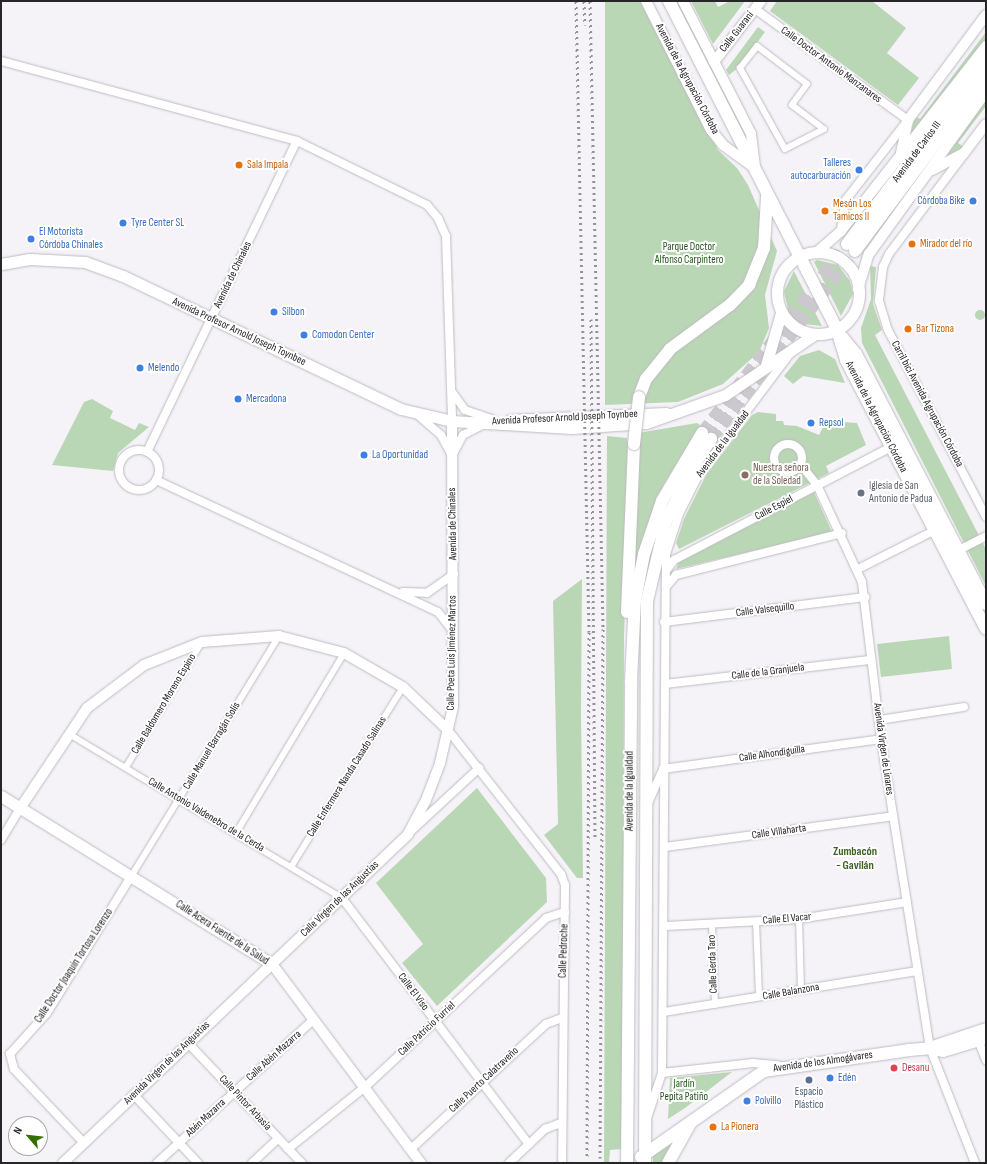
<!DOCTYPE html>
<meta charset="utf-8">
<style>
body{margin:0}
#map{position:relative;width:987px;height:1164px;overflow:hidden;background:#f5f2f8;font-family:"Sofia Sans Condensed",sans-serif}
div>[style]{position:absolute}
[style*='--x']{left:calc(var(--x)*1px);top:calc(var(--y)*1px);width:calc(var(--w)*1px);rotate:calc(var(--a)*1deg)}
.green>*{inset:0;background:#bad7b5}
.round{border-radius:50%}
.primary-tunnel>*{height:12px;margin-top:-6px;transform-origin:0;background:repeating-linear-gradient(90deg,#ccc9ce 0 12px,transparent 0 18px)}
.roads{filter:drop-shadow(0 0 1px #bebbc1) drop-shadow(0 0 1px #bebbc1)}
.pedestrian>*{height:6px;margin:-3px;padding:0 3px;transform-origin:3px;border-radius:3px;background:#fff}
.minor>*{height:8px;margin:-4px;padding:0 4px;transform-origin:4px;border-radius:4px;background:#fff}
.minor>.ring{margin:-4px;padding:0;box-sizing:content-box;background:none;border:8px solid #fff;border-radius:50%}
.tertiary>*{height:10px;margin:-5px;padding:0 5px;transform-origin:5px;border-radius:5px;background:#fff}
.secondary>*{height:11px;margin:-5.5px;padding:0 5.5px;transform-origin:5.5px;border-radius:5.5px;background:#fff}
.secondary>.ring{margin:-5.5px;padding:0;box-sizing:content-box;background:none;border:11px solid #fff;border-radius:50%}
.primary>*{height:12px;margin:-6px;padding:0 6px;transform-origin:6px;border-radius:6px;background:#fff}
.rail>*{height:3px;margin-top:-1.5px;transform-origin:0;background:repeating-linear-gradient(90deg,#959397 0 2px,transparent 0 6px)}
.bridges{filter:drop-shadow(0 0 1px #bebbc1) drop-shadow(0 0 1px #bebbc1)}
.primary-bridge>*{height:12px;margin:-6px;padding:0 6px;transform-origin:6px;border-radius:6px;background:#fff}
.dots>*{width:11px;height:11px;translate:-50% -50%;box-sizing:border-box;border:2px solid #fff;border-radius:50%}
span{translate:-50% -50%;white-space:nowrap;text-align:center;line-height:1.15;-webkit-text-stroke:4px #fff;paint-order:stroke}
.street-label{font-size:11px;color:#262527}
.shop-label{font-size:11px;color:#366cbe}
.right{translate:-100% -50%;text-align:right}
.left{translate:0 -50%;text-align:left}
.food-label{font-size:11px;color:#c56008}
.park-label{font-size:11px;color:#25531d}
.education-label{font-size:11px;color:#785e54}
.worship-label{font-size:11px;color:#5b616d}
.health-label{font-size:11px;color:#be3a42}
.service-label{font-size:11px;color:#4e5e75}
.neighbourhood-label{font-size:12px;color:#3c6226;font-weight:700}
.frame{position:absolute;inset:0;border:2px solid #262527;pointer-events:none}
.north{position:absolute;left:8px;top:1116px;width:40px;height:40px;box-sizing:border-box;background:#fff;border:1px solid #a8a8a9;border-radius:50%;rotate:298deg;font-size:11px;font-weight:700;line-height:16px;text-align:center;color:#262527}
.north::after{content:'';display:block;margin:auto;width:14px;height:18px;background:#346f00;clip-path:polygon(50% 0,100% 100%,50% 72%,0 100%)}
</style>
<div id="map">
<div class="green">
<i style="clip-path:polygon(605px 1px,644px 1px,718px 150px,737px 168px,748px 185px,777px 251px,765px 295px,769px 328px,759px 352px,723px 384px,678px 402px,605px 405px)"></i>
<i style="clip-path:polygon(691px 1px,715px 1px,718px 7px,730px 1px,745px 1px,713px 44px)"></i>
<i style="clip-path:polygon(777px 1px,872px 1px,906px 28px,887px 53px,919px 78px,898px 105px,770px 11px)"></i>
<i style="clip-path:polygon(758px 27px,765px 32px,739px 67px,729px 75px,726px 70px)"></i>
<i style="clip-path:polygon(986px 32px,986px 40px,909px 141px,915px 116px,920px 119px)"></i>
<i style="clip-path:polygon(986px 97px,986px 106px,958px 143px,964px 147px,942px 158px)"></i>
<i style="clip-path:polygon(817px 260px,838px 265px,850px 281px,853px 294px,841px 316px,814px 262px)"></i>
<i style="clip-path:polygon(870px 266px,876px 267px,873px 304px,882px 330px,875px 335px,986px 549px,986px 586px,862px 343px,861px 328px,871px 299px)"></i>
<i style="clip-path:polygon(794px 271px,822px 326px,804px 324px,788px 310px,784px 291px)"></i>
<i class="round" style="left:975px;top:310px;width:10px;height:10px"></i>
<i style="clip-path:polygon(819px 350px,835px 359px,845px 383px,803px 376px,793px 384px,784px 376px,800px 356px)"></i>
<i style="clip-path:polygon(92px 399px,113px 411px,110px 418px,135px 430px,139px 423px,149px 427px,118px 453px,113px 471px,52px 465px,84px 402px)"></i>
<i style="clip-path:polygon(758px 412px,776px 414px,776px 421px,783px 421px,784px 425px,797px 426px,819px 435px,826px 421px,857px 423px,866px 445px,826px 466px,829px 473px,679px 549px,676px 543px,684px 519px,706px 475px,752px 415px)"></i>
<i style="clip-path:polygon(697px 423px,700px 425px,657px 496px,634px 573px,638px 433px)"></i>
<i style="clip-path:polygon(607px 436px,627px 438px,627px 449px,631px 450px,624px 636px,622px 1149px,610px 1150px,609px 1162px,604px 1162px)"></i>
<i style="clip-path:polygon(814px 492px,832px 532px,676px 569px,678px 563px)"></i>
<i style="clip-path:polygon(582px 579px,581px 712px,583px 878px,577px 878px,544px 835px,558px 824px,553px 601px)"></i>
<i style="clip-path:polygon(949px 636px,952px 669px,881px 677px,877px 644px)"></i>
<i style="clip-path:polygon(477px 788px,546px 878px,547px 902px,437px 1006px,402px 963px,423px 944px,376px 883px)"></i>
<i style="clip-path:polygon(732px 1072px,685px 1108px,668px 1119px,670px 1078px)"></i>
<i style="clip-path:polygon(667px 1144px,672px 1147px,663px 1163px,653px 1163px,653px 1155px)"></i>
</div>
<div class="primary-tunnel">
<i style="--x:702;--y:433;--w:238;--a:-52.5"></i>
<i style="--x:711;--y:439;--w:237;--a:-52.5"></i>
</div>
<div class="roads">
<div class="pedestrian">
<i style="--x:757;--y:46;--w:63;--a:37.2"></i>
<i style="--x:807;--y:84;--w:26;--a:126"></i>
<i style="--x:792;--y:105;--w:40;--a:37"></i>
<i style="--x:824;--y:129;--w:44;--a:152.9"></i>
<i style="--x:785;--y:149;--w:93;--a:-119.1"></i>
<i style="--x:740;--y:68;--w:28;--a:-52"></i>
<i style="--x:69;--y:734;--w:318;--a:31"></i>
<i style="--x:126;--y:767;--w:145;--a:-58.8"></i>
<i style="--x:236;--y:833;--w:210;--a:-59"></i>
<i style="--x:291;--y:867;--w:212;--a:-58.1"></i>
<i style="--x:132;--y:875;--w:281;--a:-58.4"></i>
<i style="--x:799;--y:919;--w:71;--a:88.4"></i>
<i style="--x:756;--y:921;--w:76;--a:87.7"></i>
<i style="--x:712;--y:924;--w:81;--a:87.9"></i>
</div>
<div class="minor">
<i style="--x:755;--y:9;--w:189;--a:36"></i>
<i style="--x:908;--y:120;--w:103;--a:127.9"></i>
<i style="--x:845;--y:201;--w:30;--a:98"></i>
<i style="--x:1;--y:61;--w:307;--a:15.1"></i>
<i style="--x:297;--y:141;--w:145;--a:26.2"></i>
<i style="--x:427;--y:205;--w:17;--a:50"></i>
<i style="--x:438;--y:218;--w:20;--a:66"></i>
<i style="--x:446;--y:236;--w:185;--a:88.1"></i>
<i style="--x:965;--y:153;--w:126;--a:127"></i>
<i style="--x:889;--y:254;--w:14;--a:115"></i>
<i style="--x:883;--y:267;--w:34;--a:97"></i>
<i style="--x:879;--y:301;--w:30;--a:73"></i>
<i style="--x:888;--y:330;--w:211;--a:62.3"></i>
<i style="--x:452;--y:392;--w:22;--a:54"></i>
<i style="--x:465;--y:410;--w:28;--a:19"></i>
<i style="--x:419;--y:416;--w:29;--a:41"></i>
<i style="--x:441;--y:435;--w:21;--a:62"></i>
<i class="ring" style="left:774px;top:444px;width:20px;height:20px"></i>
<i class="ring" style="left:119px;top:450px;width:32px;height:32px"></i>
<i style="--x:147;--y:452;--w:345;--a:-64.3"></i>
<i style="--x:454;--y:452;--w:19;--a:-62"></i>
<i style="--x:463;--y:435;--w:22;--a:-27"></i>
<i style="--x:801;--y:465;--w:26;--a:51"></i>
<i style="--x:817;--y:485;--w:107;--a:65.1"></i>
<i style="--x:862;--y:582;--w:158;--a:83.1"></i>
<i style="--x:881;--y:739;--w:313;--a:81"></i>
<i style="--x:930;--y:1048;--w:123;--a:68.6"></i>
<i style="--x:156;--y:480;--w:311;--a:25.1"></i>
<i style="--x:438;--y:612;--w:24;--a:52"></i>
<i style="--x:955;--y:552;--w:35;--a:-27"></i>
<i style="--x:858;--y:569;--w:91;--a:-26.8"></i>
<i style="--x:666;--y:571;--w:14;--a:-54"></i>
<i style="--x:674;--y:560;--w:245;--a:-27.5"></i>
<i style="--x:666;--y:587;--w:16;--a:-50"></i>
<i style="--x:676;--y:575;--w:171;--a:-14.2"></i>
<i style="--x:403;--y:592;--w:24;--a:2"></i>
<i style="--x:427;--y:593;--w:33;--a:-35"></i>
<i style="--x:664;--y:622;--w:203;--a:-7.1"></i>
<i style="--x:665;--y:684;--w:206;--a:-6.7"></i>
<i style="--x:879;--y:720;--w:86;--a:-8.7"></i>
<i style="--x:448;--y:730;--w:183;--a:51.9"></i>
<i style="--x:561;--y:874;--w:12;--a:70"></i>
<i style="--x:565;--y:885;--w:278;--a:90.6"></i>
<i style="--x:663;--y:769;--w:220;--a:-7.8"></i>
<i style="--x:648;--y:803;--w:34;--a:-66"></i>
<i style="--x:411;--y:831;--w:93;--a:-42.8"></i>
<i style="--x:1;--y:840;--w:39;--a:-59"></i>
<i style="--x:665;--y:847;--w:230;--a:-7.7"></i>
<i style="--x:342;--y:898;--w:309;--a:52.8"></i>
<i style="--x:666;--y:926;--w:133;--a:-3"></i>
<i style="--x:799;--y:919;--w:109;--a:-8.9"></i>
<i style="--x:664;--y:1012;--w:257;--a:-9.2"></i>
<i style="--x:978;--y:1040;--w:22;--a:68"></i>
<i style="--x:188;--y:1043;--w:166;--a:46.5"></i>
<i style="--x:662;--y:1073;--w:92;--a:-6.3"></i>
<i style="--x:753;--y:1063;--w:25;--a:5"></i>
<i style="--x:134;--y:1095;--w:93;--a:46.7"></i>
<i style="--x:647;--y:1118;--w:47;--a:-71.6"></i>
<i style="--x:662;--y:1073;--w:519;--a:-89.56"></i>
<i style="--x:666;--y:554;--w:40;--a:-72"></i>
<i style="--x:678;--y:516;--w:45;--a:-63.4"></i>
<i style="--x:698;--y:476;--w:155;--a:-53.1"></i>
<i style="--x:84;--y:1143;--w:102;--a:-133.4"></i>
<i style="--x:14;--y:1069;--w:16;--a:-105"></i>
<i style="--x:10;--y:1054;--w:55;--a:-47.9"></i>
<i style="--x:47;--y:1013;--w:162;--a:-58.4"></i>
<i style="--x:288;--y:1149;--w:97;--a:-38.8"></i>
<i style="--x:364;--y:1088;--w:249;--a:-43"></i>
<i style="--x:546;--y:918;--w:20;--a:-18"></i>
<i style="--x:411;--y:1149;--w:184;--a:-42.8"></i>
<i style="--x:546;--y:1024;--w:17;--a:-21"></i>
<i style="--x:157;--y:1163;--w:212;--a:-42.5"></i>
<i style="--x:252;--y:1163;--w:35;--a:-43"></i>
<i style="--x:509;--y:1163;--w:50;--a:-43.4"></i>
<i style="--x:545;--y:1129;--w:17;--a:-21"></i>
</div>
<div class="tertiary">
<i style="--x:646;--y:1;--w:144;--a:63.3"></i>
<i style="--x:711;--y:130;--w:19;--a:51"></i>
<i style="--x:723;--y:145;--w:37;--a:36"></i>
<i style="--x:683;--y:1;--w:149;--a:62.9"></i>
<i style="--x:751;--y:134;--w:32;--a:83"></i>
<i style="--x:714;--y:62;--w:77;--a:-52.4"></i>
<i style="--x:901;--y:153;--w:34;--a:-78"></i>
<i style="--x:908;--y:120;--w:131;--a:-53.4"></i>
<i style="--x:932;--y:170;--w:36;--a:-28"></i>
<i style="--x:964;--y:153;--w:36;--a:-53"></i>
<i style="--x:817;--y:252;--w:32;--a:-41"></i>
<i style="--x:841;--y:231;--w:235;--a:-51.9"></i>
<i style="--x:858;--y:289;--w:37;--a:-73"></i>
<i style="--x:869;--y:254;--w:200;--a:-54.2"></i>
<i style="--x:21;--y:807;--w:119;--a:-56.3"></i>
<i style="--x:87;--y:708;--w:71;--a:-37"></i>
<i style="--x:144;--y:665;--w:62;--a:-21.6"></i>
<i style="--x:202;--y:642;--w:77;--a:-4.5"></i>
<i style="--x:279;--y:636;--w:67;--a:14.7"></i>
<i style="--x:344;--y:653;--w:68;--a:30"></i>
<i style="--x:403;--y:687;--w:62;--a:43.7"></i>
<i style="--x:272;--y:964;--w:249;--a:53.2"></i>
<i style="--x:63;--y:1163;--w:477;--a:-43.6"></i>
<i style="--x:408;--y:834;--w:38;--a:-62"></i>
<i style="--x:426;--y:800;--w:40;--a:-69"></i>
<i style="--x:440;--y:763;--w:57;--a:-76.9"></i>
<i style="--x:453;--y:707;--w:286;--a:-90.2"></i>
</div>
<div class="secondary">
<i class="ring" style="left:777px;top:252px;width:71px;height:71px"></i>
<i style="--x:1;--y:264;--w:29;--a:-10"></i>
<i style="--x:30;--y:259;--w:55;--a:3.1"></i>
<i style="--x:85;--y:262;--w:40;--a:20.2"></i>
<i style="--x:123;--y:276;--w:308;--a:25.6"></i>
<i style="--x:401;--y:409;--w:52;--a:13.2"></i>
<i style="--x:452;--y:421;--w:120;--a:3.3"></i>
<i style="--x:572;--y:428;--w:74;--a:-3.9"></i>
<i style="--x:646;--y:423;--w:84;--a:-19.5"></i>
<i style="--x:725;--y:395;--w:109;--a:-34.1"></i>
<i style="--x:766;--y:365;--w:54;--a:-73.9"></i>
<i style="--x:510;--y:420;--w:156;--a:-2.6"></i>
<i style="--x:1;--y:796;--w:319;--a:31.8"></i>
</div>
<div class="primary">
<i style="--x:669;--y:1;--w:369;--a:62.9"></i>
<i style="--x:837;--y:330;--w:31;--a:73"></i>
<i style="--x:846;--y:360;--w:303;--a:62.5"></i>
<i style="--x:847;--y:244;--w:231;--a:-52.9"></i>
<i style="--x:855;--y:251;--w:219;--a:-53.2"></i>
<i style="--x:842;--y:337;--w:22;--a:51"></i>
<i style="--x:856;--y:354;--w:282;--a:62.5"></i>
<i style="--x:639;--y:397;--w:19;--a:-69"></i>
<i style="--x:646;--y:379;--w:38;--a:-51"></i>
<i style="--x:670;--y:349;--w:74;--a:-36.3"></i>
<i style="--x:730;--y:305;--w:28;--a:-46"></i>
<i style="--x:749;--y:285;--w:40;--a:-68"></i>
<i style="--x:764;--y:248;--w:51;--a:-86.6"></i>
<i style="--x:627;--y:612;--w:168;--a:-87.6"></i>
<i style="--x:930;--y:1048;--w:59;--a:-18.7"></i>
<i style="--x:641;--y:1157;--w:150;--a:-35"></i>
<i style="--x:764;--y:1071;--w:147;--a:-8.2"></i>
<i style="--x:909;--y:1050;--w:21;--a:-5"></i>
<i style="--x:930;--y:1048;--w:13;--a:13"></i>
<i style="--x:943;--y:1051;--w:45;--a:-16.8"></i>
<i style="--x:627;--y:1163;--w:482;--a:-89.5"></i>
<i style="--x:631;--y:681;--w:81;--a:-87.2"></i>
<i style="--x:635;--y:600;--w:47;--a:-78.9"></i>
<i style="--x:644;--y:554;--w:56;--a:-71.2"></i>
<i style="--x:662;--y:501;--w:79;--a:-59.5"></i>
<i style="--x:645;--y:1163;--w:562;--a:-89.8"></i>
<i style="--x:647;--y:601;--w:82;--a:-76.6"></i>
<i style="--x:666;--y:521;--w:59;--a:-63.9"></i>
<i style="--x:692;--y:468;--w:35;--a:-57"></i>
<i style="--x:668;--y:1163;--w:45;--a:-60.6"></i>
</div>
</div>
<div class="rail">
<i style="--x:576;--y:1;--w:631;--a:88.82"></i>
<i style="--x:589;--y:632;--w:525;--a:90.22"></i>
<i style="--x:584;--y:1;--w:24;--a:88"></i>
<i style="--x:590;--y:1;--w:628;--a:88.81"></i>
<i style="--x:603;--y:629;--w:529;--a:90.32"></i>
<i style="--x:591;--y:319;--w:520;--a:89.56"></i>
</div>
<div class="bridges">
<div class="primary-bridge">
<i style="--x:634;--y:444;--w:47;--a:-83.9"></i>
</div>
</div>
<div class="dots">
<i style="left:239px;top:165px;background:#e8710a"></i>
<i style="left:859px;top:170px;background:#3f7fe0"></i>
<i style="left:973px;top:201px;background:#3f7fe0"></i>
<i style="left:825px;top:211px;background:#e8710a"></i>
<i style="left:123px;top:223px;background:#3f7fe0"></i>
<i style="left:31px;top:239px;background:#3f7fe0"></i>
<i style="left:912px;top:244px;background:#e8710a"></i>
<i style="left:274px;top:312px;background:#3f7fe0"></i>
<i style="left:908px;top:329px;background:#e8710a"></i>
<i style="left:304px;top:335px;background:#3f7fe0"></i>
<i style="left:140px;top:368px;background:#3f7fe0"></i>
<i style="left:238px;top:399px;background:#3f7fe0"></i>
<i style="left:811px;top:423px;background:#3f7fe0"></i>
<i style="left:364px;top:455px;background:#3f7fe0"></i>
<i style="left:745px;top:475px;background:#8d6e63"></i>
<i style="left:861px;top:493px;background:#6b7280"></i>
<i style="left:894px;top:1068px;background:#e0444e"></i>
<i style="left:830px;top:1078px;background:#3f7fe0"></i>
<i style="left:809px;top:1080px;background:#5c6f8a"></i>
<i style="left:747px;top:1101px;background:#3f7fe0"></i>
<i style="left:713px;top:1127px;background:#e8710a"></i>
</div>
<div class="street-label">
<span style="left:737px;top:32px;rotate:-52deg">Calle Guaraní</span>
<span style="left:831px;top:65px;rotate:36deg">Calle Doctor Antonio Manzanares</span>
<span style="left:687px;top:79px;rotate:62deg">Avenida de la Agrupación Córdoba</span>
<span style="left:917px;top:152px;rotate:-53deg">Avenida de Carlos III</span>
<span style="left:233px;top:275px;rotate:-64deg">Avenida de Chinales</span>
<span style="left:239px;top:332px;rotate:25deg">Avenida Profesor Arnold Joseph Toynbee</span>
<span style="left:927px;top:404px;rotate:62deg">Carril bici Avenida Agrupación Córdoba</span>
<span style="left:876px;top:417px;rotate:63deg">Avenida de la Agrupación Córdoba</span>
<span style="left:565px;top:418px;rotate:-3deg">Avenida Profesor Arnold Joseph Toynbee</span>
<span style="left:723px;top:444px;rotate:-53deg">Avenida de la Igualdad</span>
<span style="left:774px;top:508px;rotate:-28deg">Calle Espiel</span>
<span style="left:453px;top:524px;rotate:-91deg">Avenida de Chinales</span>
<span style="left:765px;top:610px;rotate:-7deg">Calle Valsequillo</span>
<span style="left:452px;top:653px;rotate:-89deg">Calle Poeta Luis Jiménez Martos</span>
<span style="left:768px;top:672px;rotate:-7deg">Calle de la Granjuela</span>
<span style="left:164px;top:704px;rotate:-59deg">Calle Baldomero Moreno Espino</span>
<span style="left:212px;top:746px;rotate:-59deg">Calle Manuel Barragán Solís</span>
<span style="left:883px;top:749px;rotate:82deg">Avenida Virgen de Linares</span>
<span style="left:772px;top:754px;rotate:-8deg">Calle Alhondiguilla</span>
<span style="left:347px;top:777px;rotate:-58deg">Calle Enfermera Nanda Casado Salinas</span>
<span style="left:630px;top:791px;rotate:-90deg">Avenida de la Igualdad</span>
<span style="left:206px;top:815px;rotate:31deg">Calle Antonio Valdenebro de la Cerda</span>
<span style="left:779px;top:832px;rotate:-8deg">Calle Villaharta</span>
<span style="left:340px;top:899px;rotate:-44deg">Calle Virgen de las Angustias</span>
<span style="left:787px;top:919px;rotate:-5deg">Calle El Vacar</span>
<span style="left:222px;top:933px;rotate:33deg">Calle Acera Fuente de la Salud</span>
<span style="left:564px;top:951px;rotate:-88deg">Calle Pedroche</span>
<span style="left:713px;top:964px;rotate:-92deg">Calle Gerda Taro</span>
<span style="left:74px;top:966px;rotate:-57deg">Calle Doctor Joaquín Tortosa Lorenzo</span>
<span style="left:413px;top:992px;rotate:53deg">Calle El Viso</span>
<span style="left:791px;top:992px;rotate:-10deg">Calle Balanzona</span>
<span style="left:427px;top:1029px;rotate:-43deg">Calle Patricio Furriel</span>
<span style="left:274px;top:1056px;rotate:-42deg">Calle Abén Mazarra</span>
<span style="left:823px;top:1062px;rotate:-8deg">Avenida de los Almogávares</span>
<span style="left:167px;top:1063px;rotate:-44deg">Avenida Virgen de las Angustias</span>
<span style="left:484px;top:1080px;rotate:-43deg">Calle Puerto Calatraveño</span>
<span style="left:245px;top:1103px;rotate:47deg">Calle Pintor Arbasia</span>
<span style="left:206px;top:1118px;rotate:-43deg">Abén Mazarra</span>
</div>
<div class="shop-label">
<span class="right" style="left:851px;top:170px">Talleres<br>autocarburación</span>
<span class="right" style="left:965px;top:201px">Córdoba Bike</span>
<span class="left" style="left:131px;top:223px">Tyre Center SL</span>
<span class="left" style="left:39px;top:239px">El Motorista<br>Córdoba Chinales</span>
<span class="left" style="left:282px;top:312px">Silbon</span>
<span class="left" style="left:312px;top:335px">Comodon Center</span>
<span class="left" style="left:148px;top:368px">Melendo</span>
<span class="left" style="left:246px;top:399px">Mercadona</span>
<span class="left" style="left:819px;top:423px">Repsol</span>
<span class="left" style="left:372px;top:455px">La Oportunidad</span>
<span class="left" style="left:838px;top:1078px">Edén</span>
<span class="left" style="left:755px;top:1101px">Polvillo</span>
</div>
<div class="food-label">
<span class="left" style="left:247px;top:165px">Sala Impala</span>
<span class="left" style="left:833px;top:211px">Mesón Los<br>Tamicos II</span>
<span class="left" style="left:920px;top:244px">Mirador del río</span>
<span class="left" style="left:916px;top:329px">Bar Tizona</span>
<span class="left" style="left:721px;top:1127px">La Pionera</span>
</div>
<div class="park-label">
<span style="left:689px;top:254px">Parque Doctor<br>Alfonso Carpintero</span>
<span style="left:684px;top:1091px">Jardín<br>Pepita Patiño</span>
</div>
<div class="education-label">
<span class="left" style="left:753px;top:475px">Nuestra señora<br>de la Soledad</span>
</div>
<div class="worship-label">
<span class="left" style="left:869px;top:493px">Iglesia de San<br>Antonio de Padua</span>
</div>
<div class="health-label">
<span class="left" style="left:902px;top:1068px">Desanu</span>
</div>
<div class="service-label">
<span style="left:809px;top:1099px">Espacio<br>Plástico</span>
</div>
<div class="neighbourhood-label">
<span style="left:855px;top:859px">Zumbacón<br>- Gavilán</span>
</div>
<div class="frame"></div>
<div class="north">N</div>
</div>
